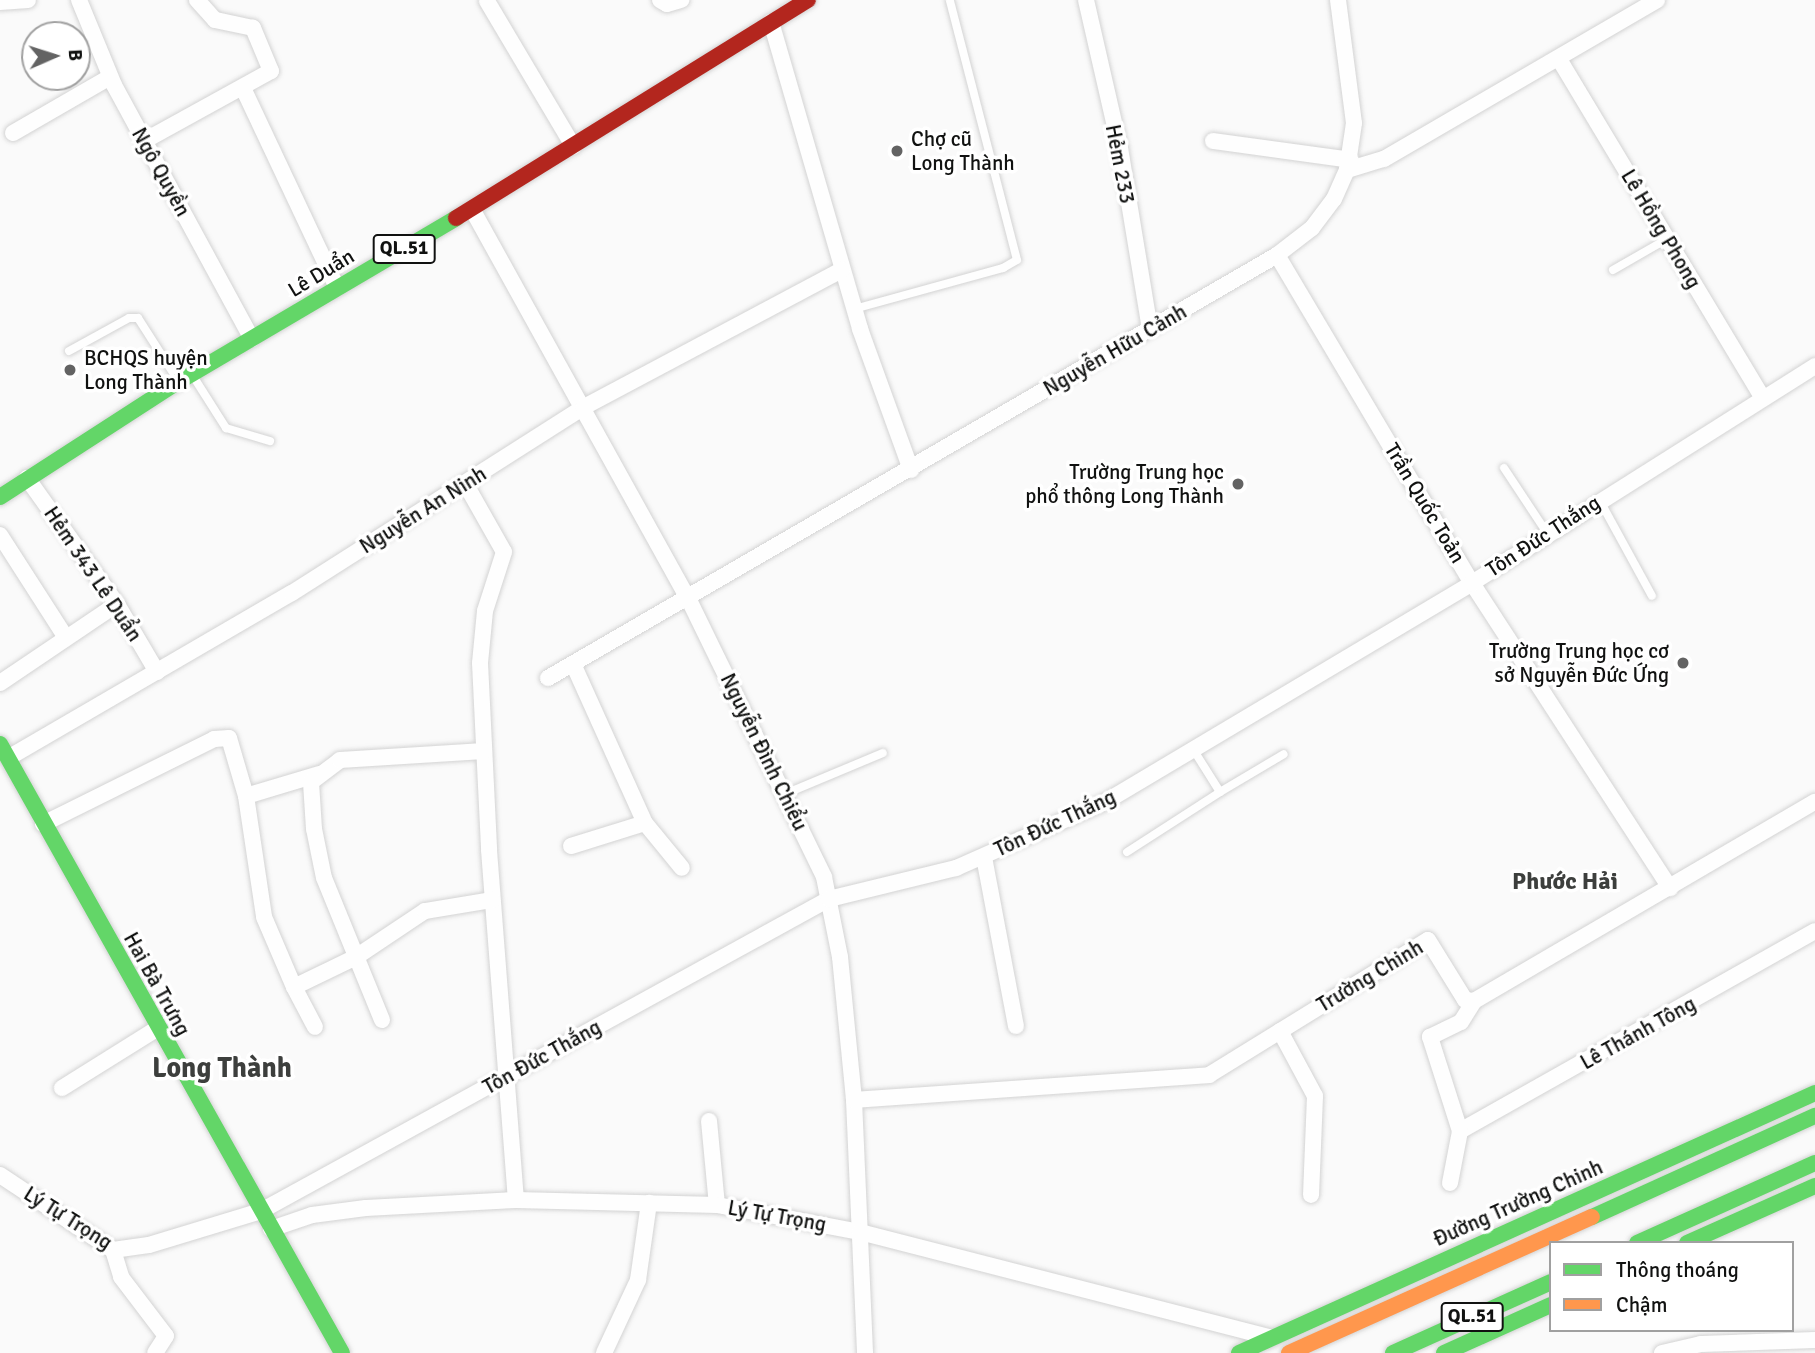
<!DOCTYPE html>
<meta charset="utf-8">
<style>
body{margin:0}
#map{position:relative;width:1815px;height:1353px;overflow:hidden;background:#fafafa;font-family:Signika,sans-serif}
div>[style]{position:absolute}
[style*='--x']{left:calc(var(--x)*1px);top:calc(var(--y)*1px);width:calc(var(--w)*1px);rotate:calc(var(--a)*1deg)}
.roads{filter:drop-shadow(0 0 2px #d3d3d3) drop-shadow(0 0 2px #d3d3d3)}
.lane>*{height:8px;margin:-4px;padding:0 4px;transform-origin:4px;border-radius:4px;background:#fefefe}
.street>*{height:16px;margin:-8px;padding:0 8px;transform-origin:8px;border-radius:8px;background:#fefefe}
.fast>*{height:16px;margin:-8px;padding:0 8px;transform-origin:8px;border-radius:8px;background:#63d668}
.slow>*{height:16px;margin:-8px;padding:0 8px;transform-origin:8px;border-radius:8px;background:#ff974d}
.jam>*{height:16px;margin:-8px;padding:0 8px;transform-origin:8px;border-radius:8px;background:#b3261e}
.dots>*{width:19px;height:19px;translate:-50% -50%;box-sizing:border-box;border:4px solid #fff;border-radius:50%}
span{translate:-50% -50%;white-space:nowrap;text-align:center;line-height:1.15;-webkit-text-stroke:7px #fff;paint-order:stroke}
.shield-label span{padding:2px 5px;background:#fff;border:2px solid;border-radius:5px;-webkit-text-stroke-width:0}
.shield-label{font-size:19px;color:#111211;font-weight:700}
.poi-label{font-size:21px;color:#111211}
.left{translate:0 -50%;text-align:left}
.right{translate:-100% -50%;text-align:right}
.street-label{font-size:21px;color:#111211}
.quarter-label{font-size:24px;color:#3d3f3d;font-weight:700}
.district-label{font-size:28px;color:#3d3f3d;font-weight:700}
.legend{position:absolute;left:1549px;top:1241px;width:245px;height:91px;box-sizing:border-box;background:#fff;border:2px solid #a0a0a0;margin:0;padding:9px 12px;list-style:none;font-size:21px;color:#111211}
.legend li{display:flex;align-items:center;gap:14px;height:35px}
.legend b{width:35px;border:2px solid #a0a0a0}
.north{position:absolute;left:21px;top:21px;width:70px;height:70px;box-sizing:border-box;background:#fff;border:2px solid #a0a0a0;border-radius:50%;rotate:87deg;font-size:19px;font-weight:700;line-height:28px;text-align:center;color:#111211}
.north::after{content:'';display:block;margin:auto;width:24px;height:32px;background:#636363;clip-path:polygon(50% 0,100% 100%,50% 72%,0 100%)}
</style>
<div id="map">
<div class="roads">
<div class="lane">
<i style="--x:1613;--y:270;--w:62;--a:-29.9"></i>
<i style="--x:854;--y:309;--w:155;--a:-15.4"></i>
<i style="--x:1003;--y:268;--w:16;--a:-30"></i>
<i style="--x:1017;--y:260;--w:268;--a:-104.5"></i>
<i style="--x:69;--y:351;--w:68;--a:-28.8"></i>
<i style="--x:129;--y:318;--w:9;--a:0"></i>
<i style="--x:138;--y:318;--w:72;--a:57.4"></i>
<i style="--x:193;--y:376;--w:62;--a:57.6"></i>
<i style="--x:226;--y:428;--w:46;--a:16.5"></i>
<i style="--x:1504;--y:468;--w:78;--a:56.5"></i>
<i style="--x:1600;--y:501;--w:108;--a:61.3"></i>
<i style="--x:1220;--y:792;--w:74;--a:-30.7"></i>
<i style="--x:785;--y:794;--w:106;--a:-22.7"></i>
<i style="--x:1127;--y:852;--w:111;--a:-32.8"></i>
<i style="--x:1220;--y:792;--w:51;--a:-122.1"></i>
</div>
<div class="street">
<i style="--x:79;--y:0;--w:92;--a:67.6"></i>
<i style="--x:114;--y:85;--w:289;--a:61.5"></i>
<i style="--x:660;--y:0;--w:8;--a:30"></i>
<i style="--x:667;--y:4;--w:15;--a:-16"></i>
<i style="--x:1086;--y:0;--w:152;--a:77.1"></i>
<i style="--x:1120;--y:148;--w:183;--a:80.6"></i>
<i style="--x:1338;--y:0;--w:124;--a:82.6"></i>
<i style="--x:1354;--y:123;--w:48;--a:98.5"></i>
<i style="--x:487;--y:1;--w:169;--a:59.3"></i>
<i style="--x:0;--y:2;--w:28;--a:-4"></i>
<i style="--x:771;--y:22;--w:320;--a:73.8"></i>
<i style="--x:860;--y:329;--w:150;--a:70.1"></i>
<i style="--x:1559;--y:59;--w:396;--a:59"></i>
<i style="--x:243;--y:88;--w:221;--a:64.8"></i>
<i style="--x:13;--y:133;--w:112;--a:-30"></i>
<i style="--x:144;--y:141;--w:145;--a:-28.9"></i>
<i style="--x:271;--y:71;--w:47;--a:-112.7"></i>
<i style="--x:253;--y:28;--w:39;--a:-168"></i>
<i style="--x:215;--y:20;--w:27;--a:-132"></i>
<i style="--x:1213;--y:141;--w:139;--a:7.8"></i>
<i style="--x:472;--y:209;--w:447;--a:61"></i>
<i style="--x:689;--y:600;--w:308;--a:64"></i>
<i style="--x:824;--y:877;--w:82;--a:78.7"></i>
<i style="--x:840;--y:957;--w:144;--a:84.4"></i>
<i style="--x:854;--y:1100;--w:253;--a:87.5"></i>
<i style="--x:1277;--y:255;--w:382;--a:59.3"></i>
<i style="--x:1472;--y:583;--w:364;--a:57"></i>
<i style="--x:27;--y:478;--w:155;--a:54.5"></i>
<i style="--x:117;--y:604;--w:79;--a:59.5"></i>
<i style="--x:465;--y:483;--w:79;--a:60.5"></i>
<i style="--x:504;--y:552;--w:62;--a:107.9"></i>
<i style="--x:485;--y:611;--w:52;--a:95.5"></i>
<i style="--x:480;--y:663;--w:187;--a:87.2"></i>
<i style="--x:489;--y:850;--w:351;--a:85.6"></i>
<i style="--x:0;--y:535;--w:122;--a:57.3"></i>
<i style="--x:574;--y:666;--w:172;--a:65.7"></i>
<i style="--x:645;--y:823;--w:58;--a:50.6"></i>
<i style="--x:548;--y:678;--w:843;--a:-30.12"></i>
<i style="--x:1277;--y:255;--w:44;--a:-37.6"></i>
<i style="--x:1312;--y:228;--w:36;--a:-53"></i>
<i style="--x:1334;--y:199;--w:32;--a:-66"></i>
<i style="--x:1347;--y:170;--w:39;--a:-17"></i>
<i style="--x:1384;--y:159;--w:316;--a:-30.2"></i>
<i style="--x:0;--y:683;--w:141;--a:-34"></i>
<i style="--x:8;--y:758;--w:328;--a:-30.2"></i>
<i style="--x:292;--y:593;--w:346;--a:-32.5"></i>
<i style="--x:584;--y:407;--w:292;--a:-28"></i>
<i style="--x:246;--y:796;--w:76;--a:-16.8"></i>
<i style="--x:43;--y:824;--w:191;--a:-26.4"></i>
<i style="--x:214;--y:739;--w:15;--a:-4"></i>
<i style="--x:229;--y:738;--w:60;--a:73.7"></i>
<i style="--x:246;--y:796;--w:122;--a:81.5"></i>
<i style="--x:264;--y:917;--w:76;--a:66.8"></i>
<i style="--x:294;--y:987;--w:69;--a:-25.8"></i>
<i style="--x:356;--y:957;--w:83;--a:-33.7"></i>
<i style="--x:425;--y:911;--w:68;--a:-9.3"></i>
<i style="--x:571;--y:846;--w:77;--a:-17.3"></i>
<i style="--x:984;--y:857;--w:172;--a:79.3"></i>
<i style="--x:294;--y:987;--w:45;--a:62.3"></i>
<i style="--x:382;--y:1020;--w:153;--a:-112.2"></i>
<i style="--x:324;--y:878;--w:50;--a:-101.5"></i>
<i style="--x:314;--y:829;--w:47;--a:-93.7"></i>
<i style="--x:311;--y:782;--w:36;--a:-37"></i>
<i style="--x:340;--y:760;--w:144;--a:-3.6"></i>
<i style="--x:1280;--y:1031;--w:74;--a:61.7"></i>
<i style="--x:1315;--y:1096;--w:99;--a:92.3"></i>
<i style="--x:62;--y:1088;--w:113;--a:-32"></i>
<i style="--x:854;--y:1100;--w:356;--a:-4"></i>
<i style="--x:1209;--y:1075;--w:257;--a:-31.7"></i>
<i style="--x:1428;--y:940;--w:70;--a:58.3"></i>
<i style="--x:1465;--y:1000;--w:9;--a:6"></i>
<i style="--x:1474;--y:1001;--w:395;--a:-30.3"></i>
<i style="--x:709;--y:1121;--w:84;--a:84.6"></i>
<i style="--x:1460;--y:1131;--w:407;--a:-29.4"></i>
<i style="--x:0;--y:1175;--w:136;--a:33.6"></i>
<i style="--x:113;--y:1250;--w:36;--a:-8"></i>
<i style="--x:149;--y:1245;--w:117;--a:-16.9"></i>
<i style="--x:261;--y:1211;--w:648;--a:-28.78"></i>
<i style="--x:829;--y:899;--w:131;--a:-13.7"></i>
<i style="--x:956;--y:868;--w:163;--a:-23.9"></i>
<i style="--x:1105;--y:802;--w:427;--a:-30.8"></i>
<i style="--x:1472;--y:583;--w:406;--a:-32.3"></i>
<i style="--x:1450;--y:1183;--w:53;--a:-79.1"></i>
<i style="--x:1460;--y:1131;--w:99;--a:-107.7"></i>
<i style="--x:1430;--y:1037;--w:34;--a:-26"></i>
<i style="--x:1461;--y:1022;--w:25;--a:-58"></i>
<i style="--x:271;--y:1229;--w:43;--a:-18.9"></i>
<i style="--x:312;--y:1215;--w:54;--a:-7.4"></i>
<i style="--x:366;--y:1208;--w:150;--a:-3.1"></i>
<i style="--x:516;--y:1200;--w:201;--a:1.4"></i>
<i style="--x:717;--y:1205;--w:146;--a:10.7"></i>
<i style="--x:860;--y:1232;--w:425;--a:14.4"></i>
<i style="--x:113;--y:1250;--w:28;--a:73"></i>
<i style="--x:121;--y:1277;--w:74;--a:52.7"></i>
<i style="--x:166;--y:1336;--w:20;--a:123"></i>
<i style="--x:604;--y:1353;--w:81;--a:-65"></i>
<i style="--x:638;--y:1280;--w:78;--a:-81.9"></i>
<i style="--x:1662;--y:1353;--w:40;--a:-13"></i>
<i style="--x:1701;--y:1344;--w:114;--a:-2"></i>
</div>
<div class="fast">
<i style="--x:0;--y:497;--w:212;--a:-32.9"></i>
<i style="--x:178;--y:382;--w:323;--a:-30.5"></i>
<i style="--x:0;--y:744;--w:698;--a:60.68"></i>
<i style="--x:1592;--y:1217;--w:245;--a:-24.4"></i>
<i style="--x:1637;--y:1243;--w:195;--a:-24.2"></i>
<i style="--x:1687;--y:1243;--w:140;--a:-24"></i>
<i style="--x:1239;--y:1353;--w:632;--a:-24.29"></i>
<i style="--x:1393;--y:1353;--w:173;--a:-24.2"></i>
<i style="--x:1444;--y:1353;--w:117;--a:-24.2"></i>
</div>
<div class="slow">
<i style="--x:1289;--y:1353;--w:332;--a:-24.2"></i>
</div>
<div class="jam">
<i style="--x:456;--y:218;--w:414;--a:-31.8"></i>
</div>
</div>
<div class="dots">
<i style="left:897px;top:151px;background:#636363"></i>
<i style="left:70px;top:370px;background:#636363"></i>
<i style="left:1238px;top:484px;background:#636363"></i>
<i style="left:1683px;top:663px;background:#636363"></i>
</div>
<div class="shield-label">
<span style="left:404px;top:249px">QL.51</span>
<span style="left:1472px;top:1317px">QL.51</span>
</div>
<div class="poi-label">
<span class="left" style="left:911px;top:151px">Chợ cũ<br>Long Thành</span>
<span class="left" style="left:84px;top:370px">BCHQS huyện<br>Long Thành</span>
<span class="right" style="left:1224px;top:484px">Trường Trung học<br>phổ thông Long Thành</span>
<span class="right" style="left:1669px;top:663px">Trường Trung học cơ<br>sở Nguyễn Đức Ứng</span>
</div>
<div class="street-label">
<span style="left:1120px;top:164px;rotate:79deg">Hẻm 233</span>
<span style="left:161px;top:172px;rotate:61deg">Ngô Quyền</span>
<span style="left:1661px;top:229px;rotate:59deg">Lê Hồng Phong</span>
<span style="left:321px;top:273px;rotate:-31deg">Lê Duẩn</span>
<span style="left:1115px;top:350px;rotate:-30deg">Nguyễn Hữu Cảnh</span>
<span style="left:1425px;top:503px;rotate:59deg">Trần Quốc Toản</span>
<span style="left:423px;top:510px;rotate:-32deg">Nguyễn An Ninh</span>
<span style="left:1543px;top:536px;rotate:-33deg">Tôn Đức Thắng</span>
<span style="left:93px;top:574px;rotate:56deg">Hẻm 343 Lê Duẩn</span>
<span style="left:764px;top:752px;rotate:64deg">Nguyễn Đình Chiểu</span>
<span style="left:1055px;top:823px;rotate:-25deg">Tôn Đức Thắng</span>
<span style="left:1370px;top:976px;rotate:-31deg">Trường Chinh</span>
<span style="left:157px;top:984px;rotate:61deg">Hai Bà Trưng</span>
<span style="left:1638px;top:1033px;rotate:-29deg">Lê Thánh Tông</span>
<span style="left:542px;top:1057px;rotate:-29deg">Tôn Đức Thắng</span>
<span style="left:1518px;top:1203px;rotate:-24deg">Đường Trường Chinh</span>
<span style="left:777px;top:1216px;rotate:10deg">Lý Tự Trọng</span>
<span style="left:68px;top:1218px;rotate:32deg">Lý Tự Trọng</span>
</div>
<div class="quarter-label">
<span style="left:1565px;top:882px">Phước Hải</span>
</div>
<div class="district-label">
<span style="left:222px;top:1068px">Long Thành</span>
</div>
<ul class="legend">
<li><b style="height:9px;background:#63d668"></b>Thông thoáng</li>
<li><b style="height:9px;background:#ff974d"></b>Chậm</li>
</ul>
<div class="north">B</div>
</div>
